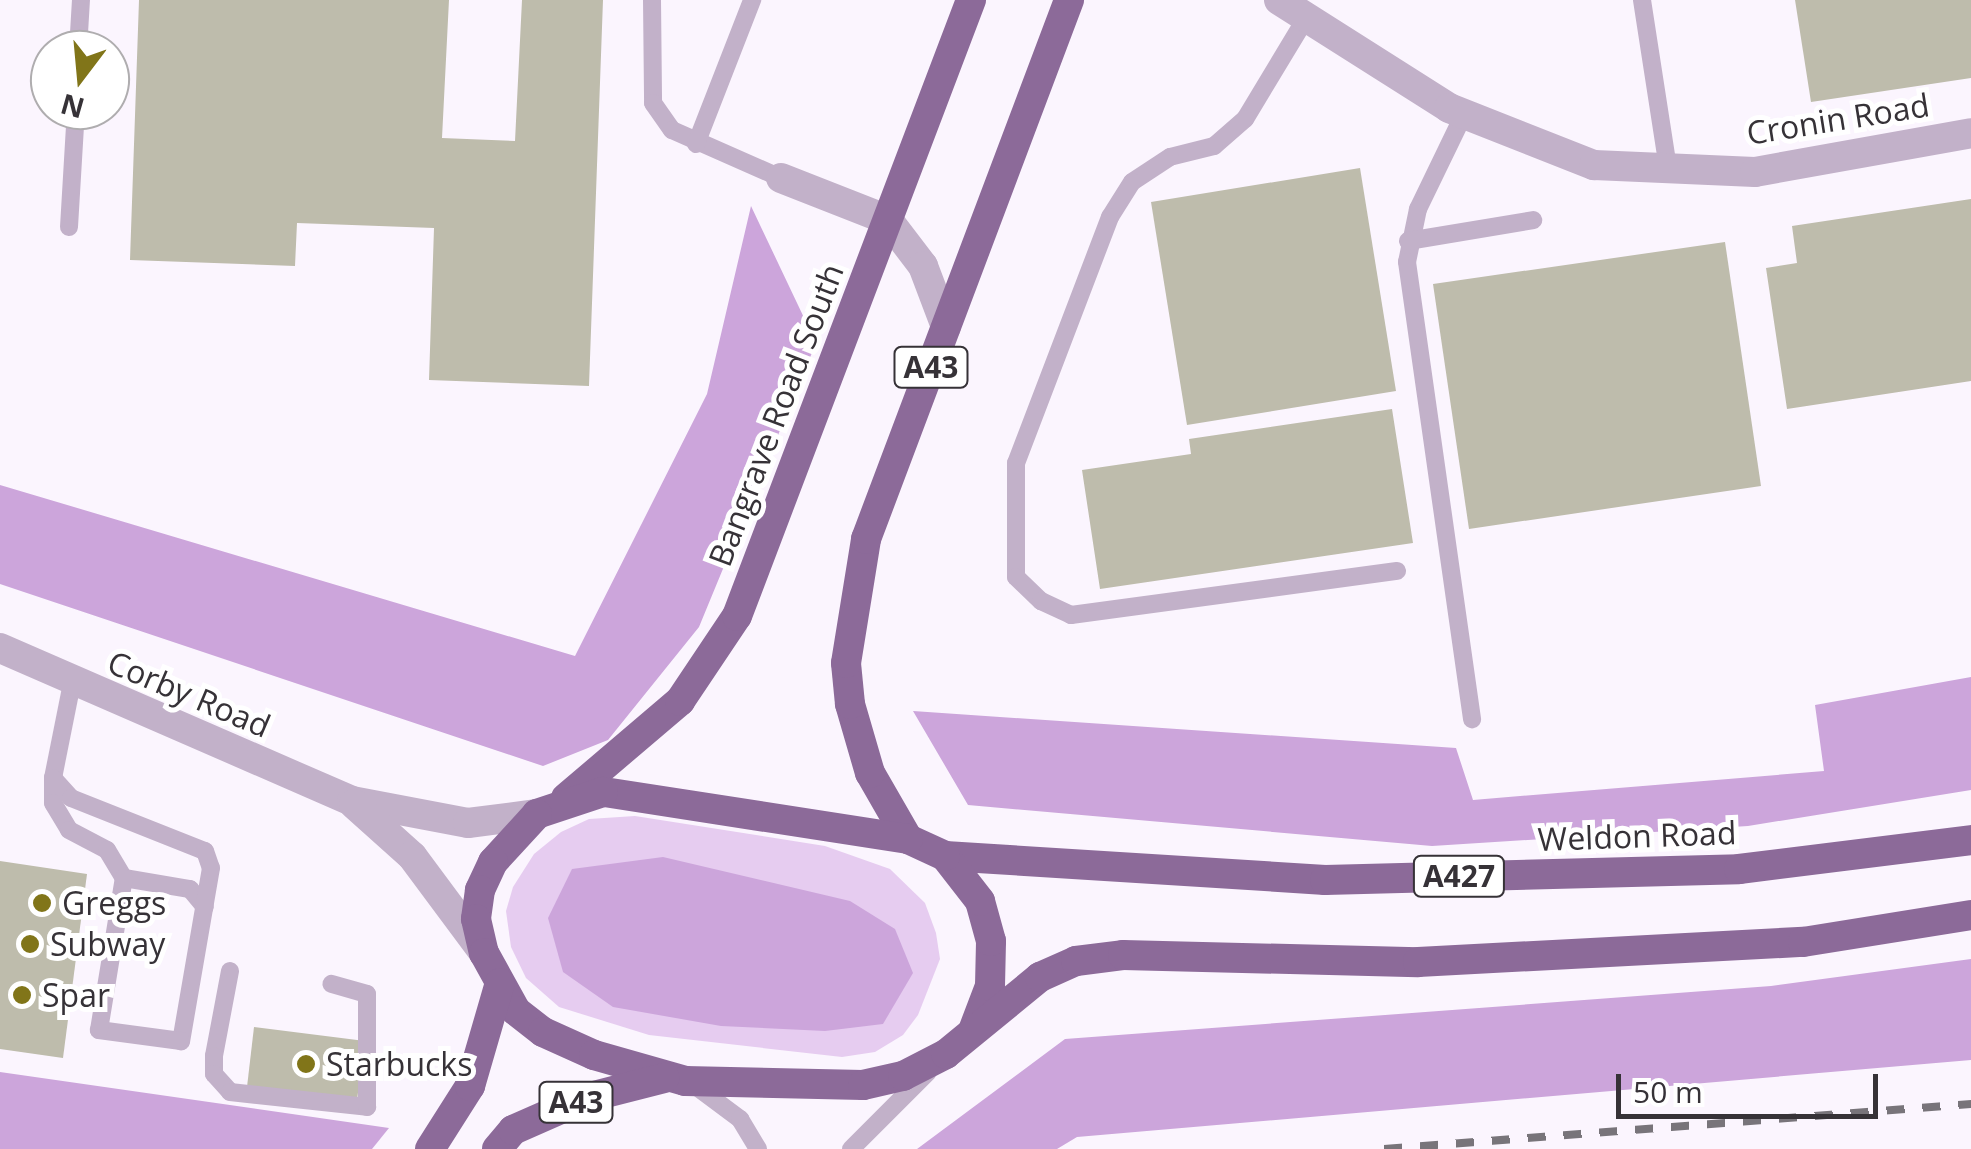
<!DOCTYPE html>
<style>
body{margin:0}
#map{position:relative;width:1971px;height:1149px;overflow:hidden;background:#fbf5fe;font-family:"Open Sans",sans-serif}
div>[style]{position:absolute}
[style*='--x']{left:calc(var(--x)*1px);top:calc(var(--y)*1px);width:calc(var(--w)*1px);rotate:calc(var(--a)*1deg)}
.green>*{inset:0;background:#e6ccf0}
.forest>*{inset:0;background:#cca5db}
.building>*{inset:0;background:#bebcac}
.service>*{height:18px;margin:-9px;padding:0 9px;transform-origin:9px;border-radius:9px;background:#c2b1c9}
.minor>*{height:30px;margin:-15px;padding:0 15px;transform-origin:15px;border-radius:15px;background:#c2b1c9}
.tertiary>*{height:30px;margin:-15px;padding:0 15px;transform-origin:15px;border-radius:15px;background:#c2b1c9}
.trunk>*{height:30px;margin:-15px;padding:0 15px;transform-origin:15px;border-radius:15px;background:#8c6a99}
.rail>*{height:8px;margin-top:-4px;transform-origin:0;background:repeating-linear-gradient(90deg,#78747a 0 18px,transparent 0 36px)}
.dots>*{width:28px;height:28px;translate:-50% -50%;box-sizing:border-box;border:5px solid #fff;border-radius:50%}
span{translate:-50% -50%;white-space:nowrap;text-align:center;line-height:1.15;-webkit-text-stroke:10px #fff;paint-order:stroke}
.shield-label span{padding:2px 8px;background:#fff;border:2px solid;border-radius:8px;-webkit-text-stroke-width:0}
.shield-label{font-size:30px;color:#363237;font-weight:700}
.street-label{font-size:32px;color:#363237}
.poi-label{font-size:32px;color:#363237}
.left{translate:0 -50%;text-align:left}
.north{position:absolute;left:30px;top:30px;width:100px;height:100px;box-sizing:border-box;background:#fff;border:2px solid #afadaf;border-radius:50%;rotate:196deg;font-size:28px;font-weight:700;line-height:40px;text-align:center;color:#363237}
.north::after{content:'';display:block;margin:auto;width:35px;height:45px;background:#817519;clip-path:polygon(50% 0,100% 100%,50% 72%,0 100%)}
.scale{position:absolute;left:1616px;top:1074px;width:262px;height:45px;box-sizing:border-box;border:5px solid #363237;border-top:0;padding-left:12px;font-size:30px;line-height:35px;white-space:nowrap;color:#363237;-webkit-text-stroke:8px #fff;paint-order:stroke}
</style>
<div id="map">
<div class="green">
<i style="clip-path:polygon(635px 816px,825px 846px,890px 869px,925px 903px,936px 933px,940px 959px,918px 1015px,903px 1035px,875px 1052px,842px 1057px,649px 1035px,559px 1007px,526px 978px,511px 947px,506px 911px,513px 887px,534px 854px,561px 832px,589px 819px)"></i>
</div>
<div class="forest">
<i style="clip-path:polygon(751px 206px,816px 343px,699px 627px,608px 740px,543px 766px,0 584px,0 485px,575px 656px,707px 394px)"></i>
<i style="clip-path:polygon(1971px 677px,1971px 790px,1748px 826px,1432px 846px,968px 805px,913px 711px,1456px 748px,1473px 800px,1824px 771px,1815px 705px)"></i>
<i style="clip-path:polygon(663px 857px,850px 901px,895px 929px,913px 973px,883px 1024px,825px 1031px,721px 1026px,613px 1007px,563px 972px,548px 918px,572px 869px)"></i>
<i style="clip-path:polygon(1971px 959px,1971px 1060px,1077px 1137px,1057px 1149px,917px 1149px,1065px 1039px,1771px 986px)"></i>
<i style="clip-path:polygon(0 1072px,389px 1128px,372px 1149px,0 1149px)"></i>
</div>
<div class="building">
<i style="clip-path:polygon(139px 0,449px 0,442px 138px,515px 141px,522px 0,603px 0,589px 386px,429px 380px,434px 228px,297px 223px,295px 266px,130px 260px)"></i>
<i style="clip-path:polygon(1795px 0,1971px 0,1971px 78px,1811px 102px)"></i>
<i style="clip-path:polygon(1360px 168px,1396px 391px,1187px 425px,1151px 202px)"></i>
<i style="clip-path:polygon(1971px 199px,1971px 381px,1787px 409px,1766px 268px,1797px 263px,1792px 226px)"></i>
<i style="clip-path:polygon(1725px 242px,1761px 486px,1469px 529px,1433px 284px)"></i>
<i style="clip-path:polygon(1392px 409px,1413px 543px,1100px 589px,1082px 470px,1191px 454px,1189px 439px)"></i>
<i style="clip-path:polygon(0 861px,87px 874px,63px 1058px,0 1049px)"></i>
<i style="clip-path:polygon(254px 1027px,365px 1041px,357px 1100px,247px 1087px)"></i>
</div>
<div class="service">
<i style="--x:652;--y:0;--w:103;--a:89.4"></i>
<i style="--x:653;--y:103;--w:33;--a:55"></i>
<i style="--x:672;--y:130;--w:119;--a:23.8"></i>
<i style="--x:1642;--y:0;--w:170;--a:81.2"></i>
<i style="--x:1306;--y:18;--w:118;--a:121.1"></i>
<i style="--x:1245;--y:119;--w:41;--a:138.9"></i>
<i style="--x:1214;--y:146;--w:45;--a:166"></i>
<i style="--x:1170;--y:157;--w:45;--a:146.7"></i>
<i style="--x:1132;--y:182;--w:41;--a:122.2"></i>
<i style="--x:1110;--y:217;--w:263;--a:110.9"></i>
<i style="--x:1016;--y:463;--w:114;--a:90"></i>
<i style="--x:1016;--y:577;--w:35;--a:44"></i>
<i style="--x:1041;--y:601;--w:33;--a:25"></i>
<i style="--x:1071;--y:615;--w:329;--a:-7.7"></i>
<i style="--x:78;--y:50;--w:50;--a:-86.6"></i>
<i style="--x:1464;--y:114;--w:106;--a:115.8"></i>
<i style="--x:1418;--y:209;--w:54;--a:101.7"></i>
<i style="--x:1407;--y:262;--w:462;--a:81.9"></i>
<i style="--x:696;--y:144;--w:155;--a:-68.7"></i>
<i style="--x:69;--y:227;--w:117;--a:-86.6"></i>
<i style="--x:1408;--y:241;--w:127;--a:-9.5"></i>
<i style="--x:72;--y:683;--w:97;--a:101.3"></i>
<i style="--x:53;--y:778;--w:25;--a:90"></i>
<i style="--x:53;--y:803;--w:31;--a:59"></i>
<i style="--x:69;--y:830;--w:43;--a:27.8"></i>
<i style="--x:107;--y:850;--w:33;--a:59"></i>
<i style="--x:124;--y:878;--w:67;--a:9.5"></i>
<i style="--x:190;--y:889;--w:23;--a:50"></i>
<i style="--x:53;--y:778;--w:27;--a:48"></i>
<i style="--x:71;--y:798;--w:144;--a:21.6"></i>
<i style="--x:205;--y:851;--w:18;--a:71"></i>
<i style="--x:211;--y:868;--w:176;--a:99.8"></i>
<i style="--x:181;--y:1041;--w:83;--a:-172.4"></i>
<i style="--x:99;--y:1030;--w:154;--a:-80.7"></i>
<i style="--x:230;--y:971;--w:86;--a:100.7"></i>
<i style="--x:214;--y:1056;--w:18;--a:90"></i>
<i style="--x:214;--y:1074;--w:24;--a:48"></i>
<i style="--x:230;--y:1092;--w:138;--a:6.2"></i>
<i style="--x:367;--y:1107;--w:113;--a:-90"></i>
<i style="--x:367;--y:994;--w:37;--a:-164"></i>
<i style="--x:697;--y:1087;--w:54;--a:36.7"></i>
<i style="--x:740;--y:1119;--w:35;--a:59"></i>
<i style="--x:851;--y:1149;--w:109;--a:-45"></i>
</div>
<div class="minor">
<i style="--x:1279;--y:0;--w:201;--a:32.4"></i>
<i style="--x:1449;--y:108;--w:156;--a:21.5"></i>
<i style="--x:1594;--y:165;--w:161;--a:2.5"></i>
<i style="--x:1755;--y:172;--w:219;--a:-10.2"></i>
<i style="--x:781;--y:178;--w:115;--a:21.4"></i>
<i style="--x:888;--y:220;--w:58;--a:52.7"></i>
<i style="--x:923;--y:266;--w:65;--a:69.3"></i>
</div>
<div class="tertiary">
<i style="--x:0;--y:648;--w:384;--a:23.5"></i>
<i style="--x:352;--y:801;--w:118;--a:10.7"></i>
<i style="--x:468;--y:823;--w:70;--a:-7.4"></i>
<i style="--x:354;--y:804;--w:78;--a:41.9"></i>
<i style="--x:412;--y:856;--w:121;--a:53.4"></i>
</div>
<div class="trunk">
<i style="--x:566;--y:798;--w:150;--a:-40.4"></i>
<i style="--x:680;--y:701;--w:102;--a:-56.2"></i>
<i style="--x:737;--y:616;--w:659;--a:-69.2"></i>
<i style="--x:908;--y:839;--w:76;--a:-119.9"></i>
<i style="--x:870;--y:773;--w:72;--a:-106.2"></i>
<i style="--x:850;--y:704;--w:41;--a:-95.6"></i>
<i style="--x:846;--y:663;--w:126;--a:-80.8"></i>
<i style="--x:866;--y:539;--w:576;--a:-69.36"></i>
<i style="--x:945;--y:856;--w:381;--a:3.6"></i>
<i style="--x:1325;--y:880;--w:414;--a:-1.5"></i>
<i style="--x:1739;--y:869;--w:234;--a:-7.1"></i>
<i style="--x:974;--y:1028;--w:45;--a:-69.1"></i>
<i style="--x:990;--y:986;--w:45;--a:-88.7"></i>
<i style="--x:991;--y:941;--w:41;--a:-105.4"></i>
<i style="--x:980;--y:901;--w:57;--a:-127.9"></i>
<i style="--x:945;--y:856;--w:41;--a:-155.3"></i>
<i style="--x:908;--y:839;--w:309;--a:-171.2"></i>
<i style="--x:603;--y:792;--w:70;--a:161.6"></i>
<i style="--x:537;--y:814;--w:65;--a:132.5"></i>
<i style="--x:493;--y:862;--w:31;--a:115"></i>
<i style="--x:480;--y:890;--w:29;--a:98"></i>
<i style="--x:476;--y:919;--w:35;--a:77"></i>
<i style="--x:484;--y:953;--w:66;--a:61.1"></i>
<i style="--x:516;--y:1011;--w:34;--a:38"></i>
<i style="--x:543;--y:1032;--w:56;--a:24.3"></i>
<i style="--x:594;--y:1055;--w:95;--a:15.9"></i>
<i style="--x:685;--y:1081;--w:178;--a:1.3"></i>
<i style="--x:863;--y:1085;--w:41;--a:-12.7"></i>
<i style="--x:903;--y:1076;--w:48;--a:-27.1"></i>
<i style="--x:946;--y:1054;--w:122;--a:-39.3"></i>
<i style="--x:1040;--y:977;--w:39;--a:-24"></i>
<i style="--x:1076;--y:961;--w:47;--a:-7.3"></i>
<i style="--x:1123;--y:955;--w:295;--a:1.4"></i>
<i style="--x:1418;--y:962;--w:386;--a:-3"></i>
<i style="--x:1803;--y:942;--w:170;--a:-9.1"></i>
<i style="--x:430;--y:1149;--w:75;--a:-57.6"></i>
<i style="--x:470;--y:1086;--w:107;--a:-73.8"></i>
<i style="--x:497;--y:1149;--w:25;--a:-50"></i>
<i style="--x:513;--y:1130;--w:80;--a:-23.7"></i>
<i style="--x:586;--y:1098;--w:81;--a:-14.4"></i>
</div>
<div class="rail">
<i style="--x:1384;--y:1149;--w:589;--a:-4.38"></i>
</div>
<div class="dots">
<i style="left:42px;top:903px;background:#817519"></i>
<i style="left:30px;top:944px;background:#817519"></i>
<i style="left:22px;top:995px;background:#817519"></i>
<i style="left:306px;top:1064px;background:#817519"></i>
</div>
<div class="shield-label">
<span style="left:931px;top:367px">A43</span>
<span style="left:1459px;top:876px">A427</span>
<span style="left:576px;top:1102px">A43</span>
</div>
<div class="street-label">
<span style="left:1838px;top:119px;rotate:-9deg">Cronin Road</span>
<span style="left:776px;top:415px;rotate:-69deg">Bangrave Road South</span>
<span style="left:189px;top:694px;rotate:23deg">Corby Road</span>
<span style="left:1637px;top:836px;rotate:-2deg">Weldon Road</span>
</div>
<div class="poi-label">
<span class="left" style="left:62px;top:903px">Greggs</span>
<span class="left" style="left:50px;top:944px">Subway</span>
<span class="left" style="left:42px;top:995px">Spar</span>
<span class="left" style="left:326px;top:1064px">Starbucks</span>
</div>
<div class="north">N</div>
<div class="scale">50 m</div>
</div>
